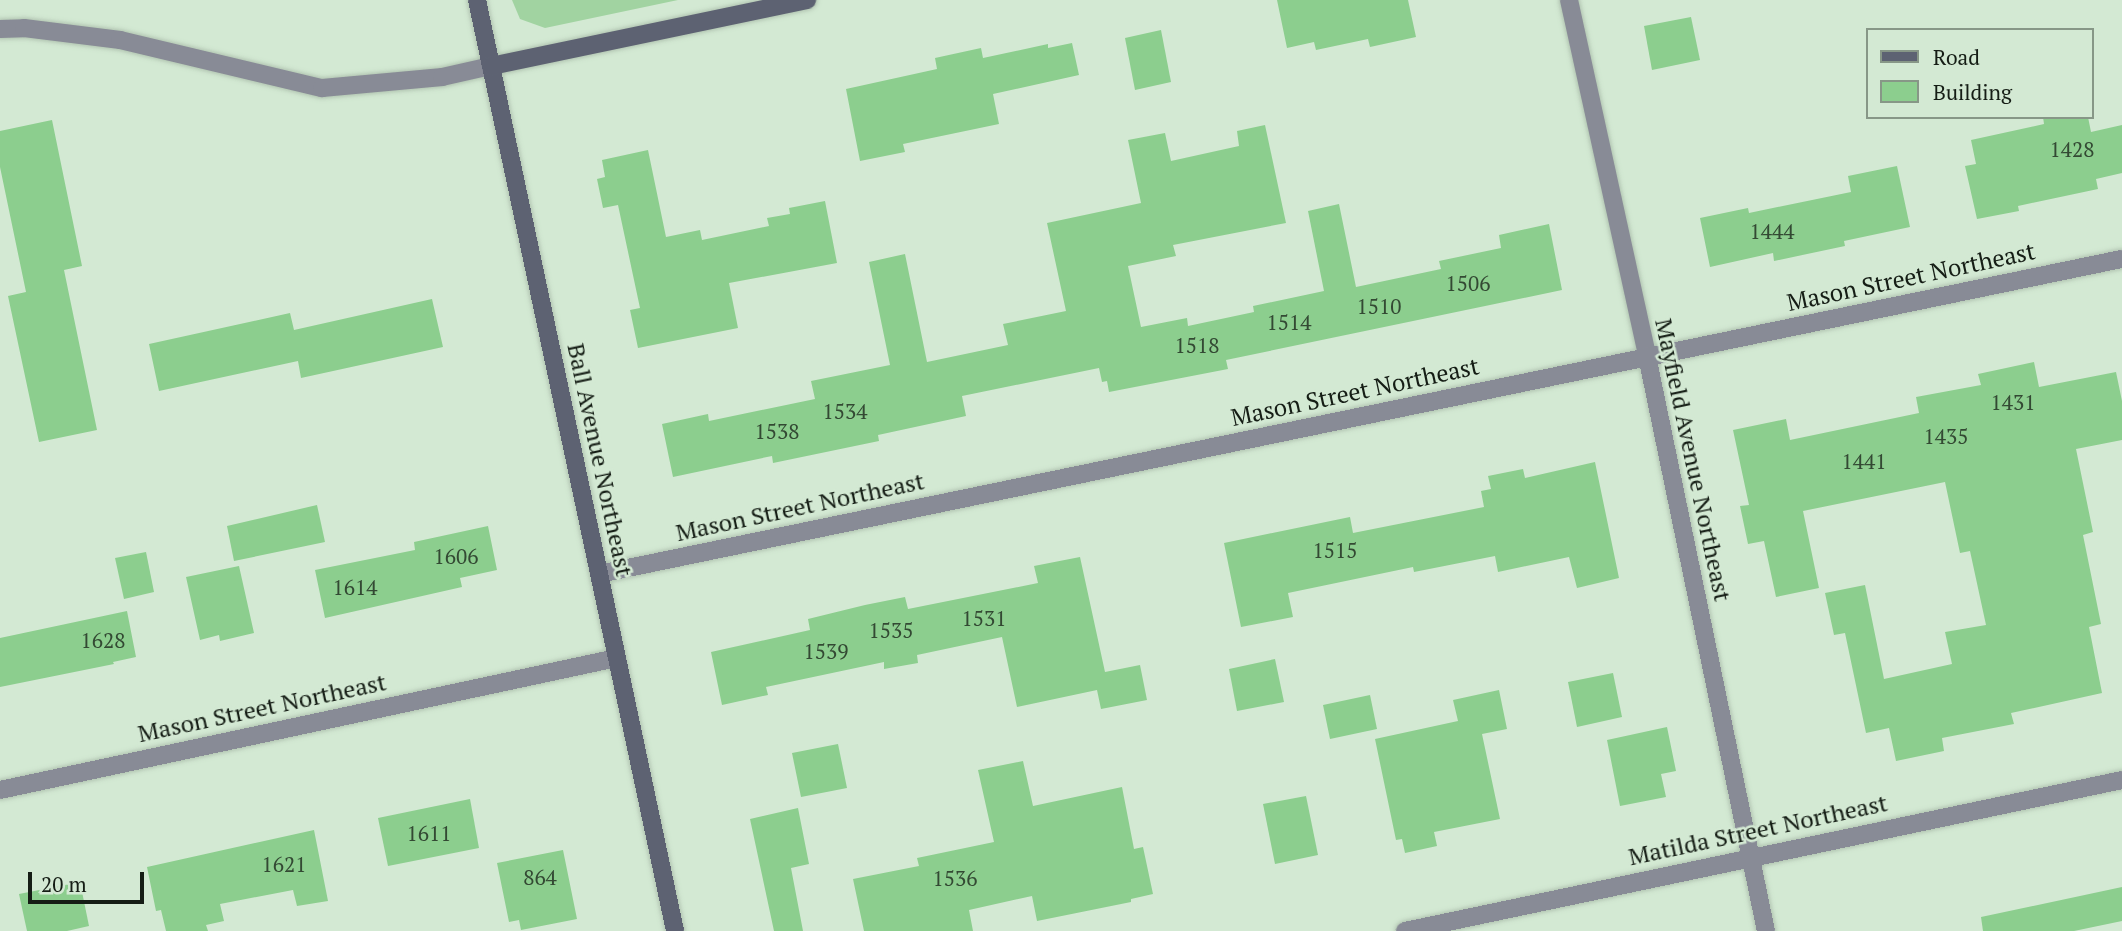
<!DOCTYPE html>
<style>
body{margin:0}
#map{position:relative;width:2122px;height:931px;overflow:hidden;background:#d3e9d3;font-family:"PT Serif",serif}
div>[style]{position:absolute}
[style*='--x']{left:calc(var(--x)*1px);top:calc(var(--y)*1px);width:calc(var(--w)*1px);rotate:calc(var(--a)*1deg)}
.green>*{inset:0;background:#a1d3a1}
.building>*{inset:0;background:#8cce8e}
.roads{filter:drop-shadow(0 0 2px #b1c4b1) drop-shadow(0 0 2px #b1c4b1)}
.street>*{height:18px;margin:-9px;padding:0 9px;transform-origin:9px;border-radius:9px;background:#888b96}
.secondary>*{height:18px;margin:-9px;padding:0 9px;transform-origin:9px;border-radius:9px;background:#5d6272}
span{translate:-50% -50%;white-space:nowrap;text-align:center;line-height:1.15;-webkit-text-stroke:5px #d3e9d3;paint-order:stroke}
.number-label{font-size:21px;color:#334933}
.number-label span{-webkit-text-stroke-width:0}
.street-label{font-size:24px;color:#151d15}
.legend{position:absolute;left:1866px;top:28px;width:228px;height:91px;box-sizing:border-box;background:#d3e9d3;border:2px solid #879787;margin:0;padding:9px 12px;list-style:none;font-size:21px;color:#151d15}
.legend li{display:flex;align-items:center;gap:14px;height:35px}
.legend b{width:35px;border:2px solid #879787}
.scale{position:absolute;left:28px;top:872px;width:116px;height:32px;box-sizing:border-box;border:4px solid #151d15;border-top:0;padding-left:9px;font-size:21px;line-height:24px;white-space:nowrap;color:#151d15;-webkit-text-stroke:5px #d3e9d3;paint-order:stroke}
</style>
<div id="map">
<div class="green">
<i style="clip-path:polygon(512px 0,678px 0,545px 28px,520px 19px)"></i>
</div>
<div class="building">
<i style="clip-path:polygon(1277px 0,1408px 0,1416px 37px,1370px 47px,1368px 39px,1316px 50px,1314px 42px,1287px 48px)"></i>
<i style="clip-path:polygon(1691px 17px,1700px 60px,1652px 70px,1644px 26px)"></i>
<i style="clip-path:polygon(1161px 30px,1171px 82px,1135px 90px,1125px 38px)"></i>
<i style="clip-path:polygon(1072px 43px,1079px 75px,993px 94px,999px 124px,903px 144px,905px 152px,860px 161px,846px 89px,937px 69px,935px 58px,981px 48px,983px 58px,1048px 44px,1048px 48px)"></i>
<i style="clip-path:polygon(2043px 117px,2088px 117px,2091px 132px,2122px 125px,2122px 173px,2096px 179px,2098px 189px,2018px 206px,2019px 211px,1977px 219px,1965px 166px,1976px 164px,1971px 140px,2044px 124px)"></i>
<i style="clip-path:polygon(52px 120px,82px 266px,64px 270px,97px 430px,39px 442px,8px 296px,26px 292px,0 167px,0 131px)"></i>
<i style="clip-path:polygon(1265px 125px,1286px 223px,1173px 245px,1176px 256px,1128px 266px,1141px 327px,1187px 318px,1188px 326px,1254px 312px,1253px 306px,1324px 291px,1308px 211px,1339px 204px,1356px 287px,1441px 269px,1439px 261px,1501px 248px,1499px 235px,1549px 224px,1562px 290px,1226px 360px,1228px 369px,1109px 392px,1107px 381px,1102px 382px,1099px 368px,1021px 384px,962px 396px,966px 416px,878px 435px,879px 441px,773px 463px,772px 456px,673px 477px,662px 424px,708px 414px,709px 421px,815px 399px,811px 381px,890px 365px,869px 262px,905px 254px,927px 362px,1008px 345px,1003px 324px,1066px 311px,1047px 223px,1141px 203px,1128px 140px,1165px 133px,1171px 161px,1239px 146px,1237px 131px)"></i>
<i style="clip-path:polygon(648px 150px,666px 237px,700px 230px,702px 240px,769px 226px,767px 218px,790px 214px,789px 208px,825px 201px,837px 263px,729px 283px,738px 328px,638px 348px,630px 310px,640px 308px,618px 205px,603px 208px,597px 179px,605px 177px,602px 160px)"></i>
<i style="clip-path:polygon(1897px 166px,1910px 227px,1844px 241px,1845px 246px,1774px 261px,1773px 253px,1710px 267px,1700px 218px,1748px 208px,1749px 213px,1851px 192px,1848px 176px)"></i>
<i style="clip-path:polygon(432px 299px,443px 347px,301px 378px,298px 361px,159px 391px,149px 344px,290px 313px,294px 330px)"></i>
<i style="clip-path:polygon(2034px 362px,2039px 387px,2116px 372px,2122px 401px,2122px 440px,2076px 449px,2093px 532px,2083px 535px,2101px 624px,2089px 627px,2102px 693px,2011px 713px,2014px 724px,1942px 738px,1944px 751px,1896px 761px,1889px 728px,1866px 733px,1845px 633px,1834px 635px,1825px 593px,1865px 585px,1884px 679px,1952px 664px,1945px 632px,1986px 625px,1970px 551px,1960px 553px,1945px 482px,1803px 511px,1819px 588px,1776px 597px,1764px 541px,1748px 544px,1740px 506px,1749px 505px,1733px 430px,1786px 419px,1790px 440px,1919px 413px,1916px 397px,1981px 385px,1978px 374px)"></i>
<i style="clip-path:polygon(1595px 462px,1619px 578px,1577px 588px,1569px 557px,1498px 572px,1495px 556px,1414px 572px,1413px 567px,1288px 593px,1293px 617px,1241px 627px,1224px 543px,1350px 517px,1353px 533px,1484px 507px,1481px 491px,1491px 489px,1488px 476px,1523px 469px,1525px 478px)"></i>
<i style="clip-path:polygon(317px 505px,325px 542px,234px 561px,227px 526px)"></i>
<i style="clip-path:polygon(488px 526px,497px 570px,460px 578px,462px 587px,325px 618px,315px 570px,415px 550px,414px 542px)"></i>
<i style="clip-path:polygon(146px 552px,154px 592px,124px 599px,115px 558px)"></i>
<i style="clip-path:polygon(1080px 557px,1105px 672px,1140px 665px,1147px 700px,1101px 709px,1097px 690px,1017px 707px,1002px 637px,917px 655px,918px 663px,884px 669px,884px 662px,766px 687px,768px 695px,722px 705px,711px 652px,810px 630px,808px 619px,865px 605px,905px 597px,908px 609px,1038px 583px,1034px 566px)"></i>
<i style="clip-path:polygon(239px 566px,254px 633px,220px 641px,219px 635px,200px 640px,186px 577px)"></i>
<i style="clip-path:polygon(127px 611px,136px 657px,113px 662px,114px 664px,0 687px,0 638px)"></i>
<i style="clip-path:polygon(1275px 659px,1284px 702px,1237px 711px,1229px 669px)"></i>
<i style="clip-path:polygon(1613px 673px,1622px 717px,1577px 727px,1568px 682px)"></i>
<i style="clip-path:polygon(1499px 690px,1507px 729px,1482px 734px,1500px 819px,1434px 832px,1437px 846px,1405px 853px,1402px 839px,1396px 840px,1375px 739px,1458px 721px,1453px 700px)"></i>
<i style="clip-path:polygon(1370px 695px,1377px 729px,1330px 739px,1323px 705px)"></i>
<i style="clip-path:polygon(1667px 727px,1676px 771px,1661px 774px,1666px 797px,1620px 806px,1607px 740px)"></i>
<i style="clip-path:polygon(838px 744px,847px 788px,801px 797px,792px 753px)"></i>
<i style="clip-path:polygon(1023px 761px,1033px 806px,1122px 787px,1134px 849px,1143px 847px,1153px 894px,1131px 899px,1131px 902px,1037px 921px,1032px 896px,969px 910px,973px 931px,864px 931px,853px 879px,919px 866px,917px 858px,994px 842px,978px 770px)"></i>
<i style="clip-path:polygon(1306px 796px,1318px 855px,1275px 864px,1263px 804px)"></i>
<i style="clip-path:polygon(470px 799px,479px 848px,388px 866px,378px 818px)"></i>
<i style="clip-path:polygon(798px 808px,809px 864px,791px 868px,803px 931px,774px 931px,750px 819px)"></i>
<i style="clip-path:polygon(314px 830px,328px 901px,297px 906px,293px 890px,220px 904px,224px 921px,206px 925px,208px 931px,166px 931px,161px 910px,156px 911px,147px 867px)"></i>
<i style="clip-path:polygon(563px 850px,577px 919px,521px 930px,519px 920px,509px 922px,497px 863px)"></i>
<i style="clip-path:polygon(80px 882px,89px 926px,67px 931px,27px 931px,19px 894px)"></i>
<i style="clip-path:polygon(2122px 887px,2122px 921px,2074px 931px,1983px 931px,1981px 917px)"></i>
</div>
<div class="roads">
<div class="street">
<i style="--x:1569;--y:0;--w:364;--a:77.6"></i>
<i style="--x:1647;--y:356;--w:587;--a:78.31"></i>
<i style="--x:0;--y:29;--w:24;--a:-2"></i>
<i style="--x:24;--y:28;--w:97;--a:7.1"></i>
<i style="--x:120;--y:40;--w:208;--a:13.4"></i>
<i style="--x:322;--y:88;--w:121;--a:-5.2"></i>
<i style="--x:442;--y:77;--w:50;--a:-12.7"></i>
<i style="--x:599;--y:574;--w:1555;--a:-11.69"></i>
<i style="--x:0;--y:790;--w:631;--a:-12.08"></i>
<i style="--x:1405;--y:931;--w:733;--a:-11.89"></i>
</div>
<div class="secondary">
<i style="--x:477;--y:0;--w:952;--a:77.99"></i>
<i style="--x:491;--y:66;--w:323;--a:-11.8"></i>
</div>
</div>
<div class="number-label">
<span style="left:2072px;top:149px">1428</span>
<span style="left:1772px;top:231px">1444</span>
<span style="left:1468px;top:283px">1506</span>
<span style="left:1379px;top:306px">1510</span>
<span style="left:1289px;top:322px">1514</span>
<span style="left:1197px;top:345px">1518</span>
<span style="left:2013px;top:402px">1431</span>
<span style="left:845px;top:411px">1534</span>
<span style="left:777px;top:431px">1538</span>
<span style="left:1946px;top:436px">1435</span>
<span style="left:1864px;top:461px">1441</span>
<span style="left:1335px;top:550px">1515</span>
<span style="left:456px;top:556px">1606</span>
<span style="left:355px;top:587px">1614</span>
<span style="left:984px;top:618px">1531</span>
<span style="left:891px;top:630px">1535</span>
<span style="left:103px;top:640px">1628</span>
<span style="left:826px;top:651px">1539</span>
<span style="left:429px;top:833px">1611</span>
<span style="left:284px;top:864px">1621</span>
<span style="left:540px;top:877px">864</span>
<span style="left:955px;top:878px">1536</span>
</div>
<div class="street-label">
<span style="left:1911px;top:277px;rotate:-12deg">Mason Street Northeast</span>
<span style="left:1355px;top:392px;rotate:-12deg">Mason Street Northeast</span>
<span style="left:600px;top:460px;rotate:78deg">Ball Avenue Northeast</span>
<span style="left:1693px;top:460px;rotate:78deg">Mayfield Avenue Northeast</span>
<span style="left:800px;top:507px;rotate:-12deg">Mason Street Northeast</span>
<span style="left:262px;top:708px;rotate:-12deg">Mason Street Northeast</span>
<span style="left:1758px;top:830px;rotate:-12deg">Matilda Street Northeast</span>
</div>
<ul class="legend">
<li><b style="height:9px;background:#5d6272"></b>Road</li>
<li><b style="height:19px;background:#8cce8e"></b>Building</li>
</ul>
<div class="scale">20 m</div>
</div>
